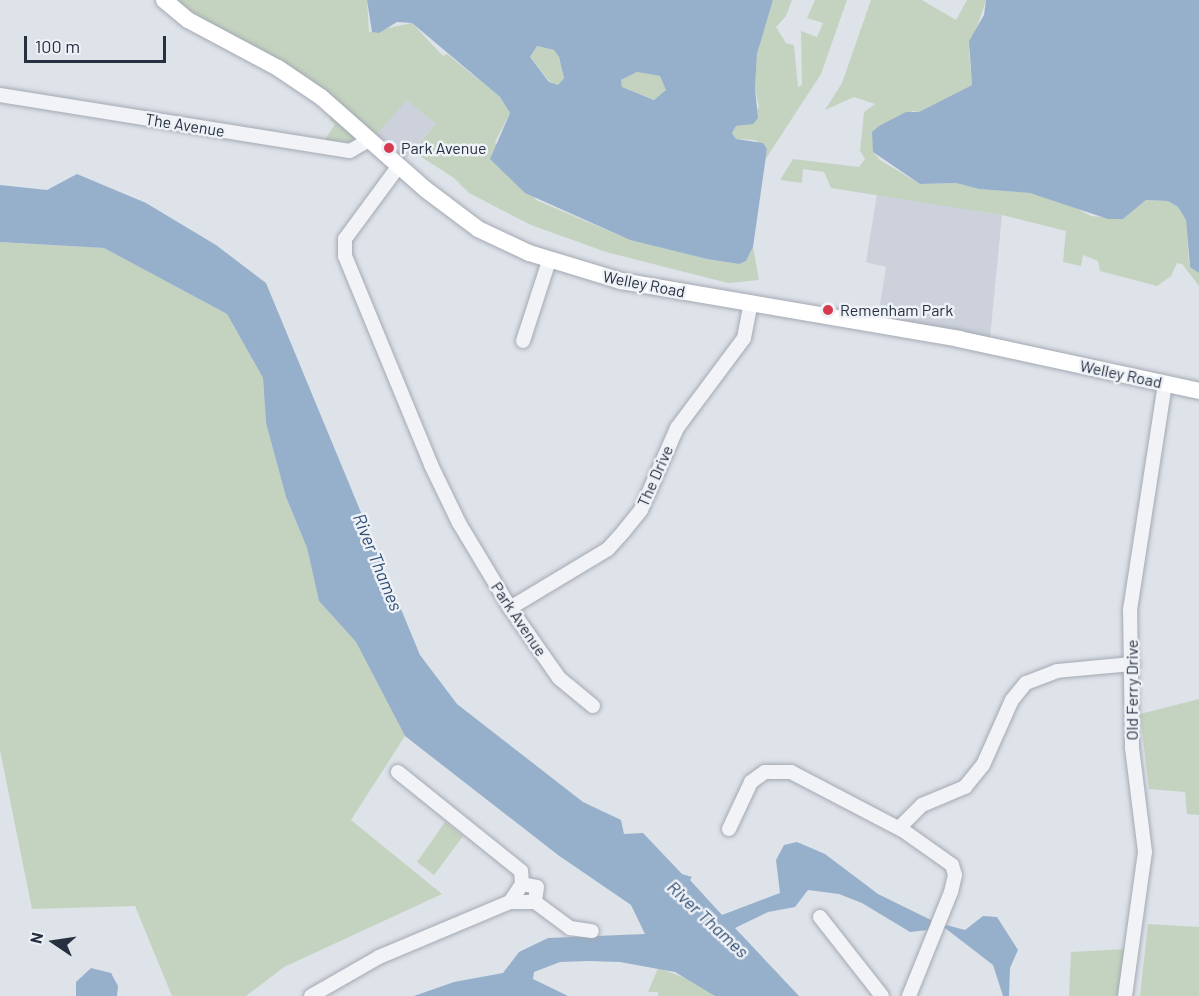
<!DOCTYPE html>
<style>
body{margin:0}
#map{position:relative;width:1199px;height:996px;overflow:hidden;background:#dee2e9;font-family:Barlow,sans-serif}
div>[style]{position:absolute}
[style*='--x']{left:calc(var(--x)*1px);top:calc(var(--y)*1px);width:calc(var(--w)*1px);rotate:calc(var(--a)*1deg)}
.built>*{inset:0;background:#ccd1db}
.green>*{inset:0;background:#c4d3bf}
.water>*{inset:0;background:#96b0cb}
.roads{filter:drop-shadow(0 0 2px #a3a9b3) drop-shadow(0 0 2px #a3a9b3)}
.minor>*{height:14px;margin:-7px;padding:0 7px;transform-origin:7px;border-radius:7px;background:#f1f3f7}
.major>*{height:16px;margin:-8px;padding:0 8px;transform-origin:8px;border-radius:8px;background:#fff}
.dots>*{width:16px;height:16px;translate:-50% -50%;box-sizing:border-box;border:3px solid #eef1f6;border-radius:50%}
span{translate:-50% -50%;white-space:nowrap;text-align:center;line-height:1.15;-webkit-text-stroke:5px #eef1f6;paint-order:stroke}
.street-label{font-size:16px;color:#263041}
.poi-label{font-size:16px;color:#263041}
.left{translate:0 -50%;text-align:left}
.water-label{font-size:18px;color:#2e4e77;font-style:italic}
.north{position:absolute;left:24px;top:912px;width:60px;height:60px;-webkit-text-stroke:4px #eef1f6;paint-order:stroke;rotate:283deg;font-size:16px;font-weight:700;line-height:24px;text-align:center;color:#263041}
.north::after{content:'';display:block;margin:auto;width:21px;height:27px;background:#263041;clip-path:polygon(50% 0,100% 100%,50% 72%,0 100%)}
.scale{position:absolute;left:24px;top:36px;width:142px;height:27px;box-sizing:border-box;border:3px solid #263041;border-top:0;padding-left:8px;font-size:18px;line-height:21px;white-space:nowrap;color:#263041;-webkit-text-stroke:4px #eef1f6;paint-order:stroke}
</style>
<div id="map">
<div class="built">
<i style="clip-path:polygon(407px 99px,436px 124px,398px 167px,370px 142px)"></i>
<i style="clip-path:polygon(877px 194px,1002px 215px,990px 338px,878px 318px,886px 267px,866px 262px)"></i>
</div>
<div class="green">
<i style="clip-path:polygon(164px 0,367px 0,369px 32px,412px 23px,443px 56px,447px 54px,500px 97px,510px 113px,495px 142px,536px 200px,630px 240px,707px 259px,739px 264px,746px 261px,753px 247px,759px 280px,728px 283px,606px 252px,531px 225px,469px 193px,454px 178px,412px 151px,436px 124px,407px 100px,370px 142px,321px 97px)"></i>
<i style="clip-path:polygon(773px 0,792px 0,786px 16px,776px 27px,786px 43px,794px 45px,798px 87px,802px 85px,801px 31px,817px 37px,823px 23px,807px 18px,815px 0,847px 0,821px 74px,765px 160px,767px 149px,755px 140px,736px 139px,732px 133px,736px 126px,746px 125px,759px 107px,755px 88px,757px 54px)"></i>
<i style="clip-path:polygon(871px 0,922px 0,956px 20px,967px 0,986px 0,969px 51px,972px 85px,919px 112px,912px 111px,873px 152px,880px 160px,920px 184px,956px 183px,979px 189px,1030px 193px,1068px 204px,1091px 216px,1123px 219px,1146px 200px,1168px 201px,1178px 207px,1186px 220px,1189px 264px,1199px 273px,1199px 286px,1182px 264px,1177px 263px,1171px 276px,1157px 286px,1100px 271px,1098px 261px,1083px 255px,1081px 266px,1063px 262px,1066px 231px,1002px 215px,831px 188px,824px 172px,803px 169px,802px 183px,780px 180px,793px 159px,859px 167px,865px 159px,860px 151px,864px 112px,875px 104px,854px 97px,825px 110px,842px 83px)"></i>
<i style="clip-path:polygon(537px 46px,554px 50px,559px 57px,564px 78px,557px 86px,550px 82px,530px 57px)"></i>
<i style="clip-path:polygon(637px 72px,660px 76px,667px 90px,655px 100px,622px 87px,621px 80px)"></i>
<i style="clip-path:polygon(330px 110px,355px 134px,352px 142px,324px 141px,335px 124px,330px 120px)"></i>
<i style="clip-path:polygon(0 242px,104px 248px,227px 314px,263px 378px,266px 423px,286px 497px,307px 548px,319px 601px,356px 642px,405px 736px,351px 820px,442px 894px,284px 967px,246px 996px,172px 996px,135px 906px,32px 909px,0 750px)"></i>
<i style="clip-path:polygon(1199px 699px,1199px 815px,1187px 814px,1185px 792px,1149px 789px,1140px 714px)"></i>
<i style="clip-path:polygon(445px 822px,463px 836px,434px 875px,417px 862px)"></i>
<i style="clip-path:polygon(1148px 924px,1199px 927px,1199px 996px,1140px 996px)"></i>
<i style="clip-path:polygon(1126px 949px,1119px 996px,1069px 996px,1071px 952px)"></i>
<i style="clip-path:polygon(658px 968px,694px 981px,715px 996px,658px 996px,658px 992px,648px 992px)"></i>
</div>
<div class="water">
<i style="clip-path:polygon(evenodd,367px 0,773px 0,757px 54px,755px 88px,758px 118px,753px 124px,736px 126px,732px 133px,736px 139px,763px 143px,767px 149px,753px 247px,746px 261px,739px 264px,707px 259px,630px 240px,525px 193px,490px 159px,510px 113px,500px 97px,412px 23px,397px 22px,379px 33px,372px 32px,367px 0,537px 46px,554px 50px,559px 57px,564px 78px,558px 85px,549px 82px,530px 57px,537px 46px,367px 0,637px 72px,660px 76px,666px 90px,654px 100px,622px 87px,621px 80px,637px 72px)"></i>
<i style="clip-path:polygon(986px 0,1199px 0,1199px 273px,1190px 267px,1186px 220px,1178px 207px,1168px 201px,1146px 200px,1123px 219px,1108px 219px,1030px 193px,979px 189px,956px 183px,920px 184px,873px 152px,872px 132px,879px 126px,906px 112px,919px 112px,972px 85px,969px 41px,984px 15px)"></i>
<i style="clip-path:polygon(77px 174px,146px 203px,216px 245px,266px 283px,420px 655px,457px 704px,583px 802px,621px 820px,624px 834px,643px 833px,682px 874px,692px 877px,690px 880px,722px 915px,780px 893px,776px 860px,784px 845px,797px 842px,825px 854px,878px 894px,935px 922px,965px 930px,983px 916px,997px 917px,1018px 950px,1010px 968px,1009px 996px,1003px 996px,993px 965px,945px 928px,910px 932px,862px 903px,839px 894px,808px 890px,795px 907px,768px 912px,735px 928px,799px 996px,715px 996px,675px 972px,620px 962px,588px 961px,560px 962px,534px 972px,533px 979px,568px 996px,414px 996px,454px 982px,503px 973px,519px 952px,548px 938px,645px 934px,631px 905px,558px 855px,405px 736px,356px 642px,319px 601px,307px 548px,286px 497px,266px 423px,263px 378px,227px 314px,104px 248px,0 242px,0 185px,47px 190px)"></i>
<i style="clip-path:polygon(91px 968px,111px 973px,118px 986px,117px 996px,76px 996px,76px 982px)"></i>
</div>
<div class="roads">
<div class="minor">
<i style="--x:0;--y:95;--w:354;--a:9.1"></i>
<i style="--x:350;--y:151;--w:20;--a:-30"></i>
<i style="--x:398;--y:167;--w:89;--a:126.4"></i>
<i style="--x:345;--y:239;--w:17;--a:90"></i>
<i style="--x:345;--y:256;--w:226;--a:67.6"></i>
<i style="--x:431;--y:465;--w:64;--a:64.2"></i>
<i style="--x:459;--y:523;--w:99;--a:59"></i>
<i style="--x:510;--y:608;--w:85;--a:55"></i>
<i style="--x:559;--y:678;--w:44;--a:39.5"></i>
<i style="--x:523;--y:341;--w:84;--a:-72"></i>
<i style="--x:510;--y:608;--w:114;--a:-31"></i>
<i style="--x:608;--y:549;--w:24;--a:-48"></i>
<i style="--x:624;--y:531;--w:27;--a:-51"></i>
<i style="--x:641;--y:510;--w:90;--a:-66.3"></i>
<i style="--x:677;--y:428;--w:112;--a:-53.3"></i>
<i style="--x:744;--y:338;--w:36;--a:-79"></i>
<i style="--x:899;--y:828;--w:33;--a:-45"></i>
<i style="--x:922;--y:805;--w:47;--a:-22.7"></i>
<i style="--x:965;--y:787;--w:28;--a:-51"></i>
<i style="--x:983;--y:765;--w:71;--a:-66"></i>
<i style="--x:1012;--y:700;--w:22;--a:-51"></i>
<i style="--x:1026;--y:683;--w:33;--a:-21"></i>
<i style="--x:1057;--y:671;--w:76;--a:-5.3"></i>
<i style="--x:729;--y:829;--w:52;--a:-64.9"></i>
<i style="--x:751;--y:782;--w:17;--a:-36"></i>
<i style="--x:765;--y:772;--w:26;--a:0"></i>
<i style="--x:791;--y:772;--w:127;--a:27.6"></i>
<i style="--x:904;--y:831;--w:59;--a:35.3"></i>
<i style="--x:952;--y:865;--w:10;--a:73"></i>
<i style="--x:955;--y:875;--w:17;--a:103"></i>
<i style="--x:951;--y:892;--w:112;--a:112"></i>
<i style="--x:522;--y:884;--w:15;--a:11"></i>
<i style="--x:537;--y:887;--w:15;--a:98"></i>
<i style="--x:510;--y:902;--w:25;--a:0"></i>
<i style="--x:535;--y:902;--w:44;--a:36.6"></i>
<i style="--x:570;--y:928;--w:22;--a:8"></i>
<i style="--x:820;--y:917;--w:100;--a:51.9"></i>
<i style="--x:311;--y:996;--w:78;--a:-29.8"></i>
<i style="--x:379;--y:957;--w:142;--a:-22.8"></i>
<i style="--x:510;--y:902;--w:22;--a:-56"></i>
<i style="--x:522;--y:884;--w:13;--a:-94"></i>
<i style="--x:521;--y:871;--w:158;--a:-141.2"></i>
<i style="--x:1125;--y:996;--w:145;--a:-82.1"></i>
<i style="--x:1145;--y:852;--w:106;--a:-97.1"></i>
<i style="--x:1132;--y:747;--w:137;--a:-90.8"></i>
<i style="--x:1130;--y:610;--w:229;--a:-81.2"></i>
</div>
<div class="major">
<i style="--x:164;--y:0;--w:31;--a:40"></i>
<i style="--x:188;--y:20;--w:102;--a:28.1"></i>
<i style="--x:278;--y:68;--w:52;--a:34"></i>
<i style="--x:321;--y:97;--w:139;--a:41.5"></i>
<i style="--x:425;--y:189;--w:66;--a:37"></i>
<i style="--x:478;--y:229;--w:56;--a:25.2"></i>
<i style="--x:529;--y:253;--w:96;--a:16.9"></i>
<i style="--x:621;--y:281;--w:343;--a:9.7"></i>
<i style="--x:959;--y:339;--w:246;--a:12.2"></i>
</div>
</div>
<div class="dots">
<i style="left:389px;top:148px;background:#d73a50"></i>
<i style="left:828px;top:310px;background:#d73a50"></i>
</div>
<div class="street-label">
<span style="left:185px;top:125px;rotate:9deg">The Avenue</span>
<span style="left:644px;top:284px;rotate:11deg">Welley Road</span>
<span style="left:1121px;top:374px;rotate:12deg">Welley Road</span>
<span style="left:655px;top:476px;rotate:-66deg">The Drive</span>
<span style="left:519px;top:619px;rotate:56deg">Park Avenue</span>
<span style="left:1132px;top:690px;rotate:-90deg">Old Ferry Drive</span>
</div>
<div class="poi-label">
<span class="left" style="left:401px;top:148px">Park Avenue</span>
<span class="left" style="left:840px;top:310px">Remenham Park</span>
</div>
<div class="water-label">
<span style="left:378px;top:562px;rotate:68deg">River Thames</span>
<span style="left:708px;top:919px;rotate:43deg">River Thames</span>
</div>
<div class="north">N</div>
<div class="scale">100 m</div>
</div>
